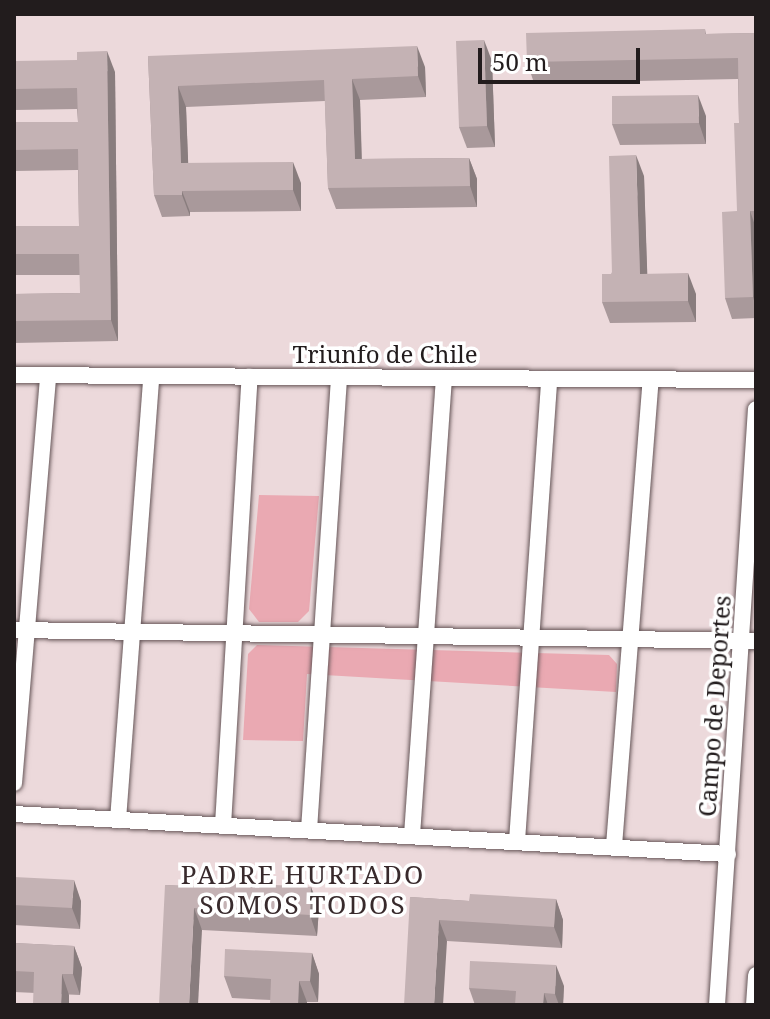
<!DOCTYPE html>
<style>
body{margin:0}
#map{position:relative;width:770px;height:1019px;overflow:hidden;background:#ecd9db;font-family:"Noto Serif",serif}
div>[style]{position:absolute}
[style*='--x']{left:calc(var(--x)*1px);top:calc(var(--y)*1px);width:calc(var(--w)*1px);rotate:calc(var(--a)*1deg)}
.green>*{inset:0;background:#eaa9b2}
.roads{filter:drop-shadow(0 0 2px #665658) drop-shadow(0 0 2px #665658)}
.street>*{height:16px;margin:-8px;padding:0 8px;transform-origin:8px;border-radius:8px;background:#fff}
.wall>*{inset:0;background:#a9999b}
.shaded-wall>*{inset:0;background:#897d7e}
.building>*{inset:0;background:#c4b2b4}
span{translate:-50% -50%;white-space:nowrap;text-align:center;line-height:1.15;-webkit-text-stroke:7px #fff;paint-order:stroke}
.street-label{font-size:24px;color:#221c1d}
.neighbourhood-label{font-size:26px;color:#382a2c;letter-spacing:2px}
.frame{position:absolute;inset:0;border:16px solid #221c1d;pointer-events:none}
.scale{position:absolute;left:478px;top:48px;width:162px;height:36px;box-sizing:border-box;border:4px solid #221c1d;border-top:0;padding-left:10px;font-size:24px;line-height:28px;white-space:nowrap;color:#221c1d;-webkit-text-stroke:6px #fff;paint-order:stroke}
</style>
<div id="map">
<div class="green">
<i style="clip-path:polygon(259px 495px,319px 496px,309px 611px,298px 622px,259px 622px,249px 609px)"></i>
<i style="clip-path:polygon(257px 645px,609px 655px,617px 664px,616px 692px,307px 674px,303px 741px,243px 740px,248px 654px)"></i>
</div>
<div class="roads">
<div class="street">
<i style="--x:14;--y:375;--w:742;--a:0.39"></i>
<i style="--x:14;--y:630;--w:742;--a:0.85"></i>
<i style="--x:14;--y:783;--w:409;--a:-85.2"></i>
<i style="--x:14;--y:814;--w:715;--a:3.21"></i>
<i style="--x:118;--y:820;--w:445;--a:-85.7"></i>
<i style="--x:223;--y:825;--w:449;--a:-86.6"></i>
<i style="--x:309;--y:830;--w:454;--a:-86.2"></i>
<i style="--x:412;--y:835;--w:458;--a:-86"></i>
<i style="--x:517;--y:841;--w:463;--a:-86"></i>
<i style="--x:614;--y:846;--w:467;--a:-85.5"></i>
<i style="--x:717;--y:1005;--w:597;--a:-86.26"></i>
<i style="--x:754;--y:1005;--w:30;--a:-86"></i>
</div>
</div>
<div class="wall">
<i style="clip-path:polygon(705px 29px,706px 34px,756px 33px,756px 318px,732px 319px,725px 298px,737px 211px,739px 123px,738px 79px,534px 83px,527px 62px)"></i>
<i style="clip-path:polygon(148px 56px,425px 67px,426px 97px,360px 100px,362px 159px,469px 158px,477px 179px,477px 207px,336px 209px,328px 188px,325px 101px,186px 107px,188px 163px,301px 183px,301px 211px,190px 212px,190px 216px,162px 217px,154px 195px)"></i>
<i style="clip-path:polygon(14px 61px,115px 72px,118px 341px,14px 343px,14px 294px,80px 293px,80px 275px,14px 275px,14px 226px,79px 226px,78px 170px,14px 171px,14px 122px,78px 122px,77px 109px,14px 110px)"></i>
<i style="clip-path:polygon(492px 61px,495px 147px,467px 148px,459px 127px)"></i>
<i style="clip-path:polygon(706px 116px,706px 144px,620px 145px,612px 124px)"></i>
<i style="clip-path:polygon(644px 176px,647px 274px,696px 294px,696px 322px,610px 323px,602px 302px)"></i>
<i style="clip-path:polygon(14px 877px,81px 901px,80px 929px,14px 925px)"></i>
<i style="clip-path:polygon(165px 885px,225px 888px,311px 887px,319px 908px,317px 936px,202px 930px)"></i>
<i style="clip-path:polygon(410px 897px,469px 901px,556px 899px,563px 920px,562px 948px,447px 941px)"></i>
<i style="clip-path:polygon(14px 943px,74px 946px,82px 968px,80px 995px,14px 992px)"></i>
<i style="clip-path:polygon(312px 953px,319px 974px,318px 1002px,307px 1002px,307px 1005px,270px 1005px,271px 1000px,232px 998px,224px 976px)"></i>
<i style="clip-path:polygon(564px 986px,563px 1005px,475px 1005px,469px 988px)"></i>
</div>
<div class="shaded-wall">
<i style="clip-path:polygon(484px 40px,492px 61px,495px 147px,487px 126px)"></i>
<i style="clip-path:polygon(417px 46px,425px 67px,426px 97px,418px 76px)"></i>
<i style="clip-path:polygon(107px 51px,115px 72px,118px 341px,111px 320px)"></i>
<i style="clip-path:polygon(352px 79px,360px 100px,362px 180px,355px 159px)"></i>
<i style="clip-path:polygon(178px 86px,186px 107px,189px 184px,181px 163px)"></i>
<i style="clip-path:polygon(698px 95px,706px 116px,706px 144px,699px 123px)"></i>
<i style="clip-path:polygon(636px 155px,644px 176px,648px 295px,640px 274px)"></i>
<i style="clip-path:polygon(469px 158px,477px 179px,477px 207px,470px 186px)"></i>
<i style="clip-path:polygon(293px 162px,301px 183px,301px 211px,293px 190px)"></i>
<i style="clip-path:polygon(182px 191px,190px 212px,190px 216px,182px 195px)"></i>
<i style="clip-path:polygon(750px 211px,756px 228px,756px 307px,753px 297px)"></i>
<i style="clip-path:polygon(688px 273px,696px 294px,696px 322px,688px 301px)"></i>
<i style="clip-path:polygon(74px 880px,81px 901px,80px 929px,72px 908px)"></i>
<i style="clip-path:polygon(311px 887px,319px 908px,317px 936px,310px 915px)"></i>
<i style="clip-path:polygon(556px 899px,563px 920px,562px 948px,554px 927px)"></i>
<i style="clip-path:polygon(194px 908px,202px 930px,198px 1005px,189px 1005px)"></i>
<i style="clip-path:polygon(439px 920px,447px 941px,443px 1005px,434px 1005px)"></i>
<i style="clip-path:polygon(74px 946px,82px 968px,80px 995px,73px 974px)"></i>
<i style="clip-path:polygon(312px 953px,319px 974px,318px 1002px,310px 981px)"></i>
<i style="clip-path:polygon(556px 965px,564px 986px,563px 1005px,559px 1005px,555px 994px)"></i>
<i style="clip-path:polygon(62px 974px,69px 995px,69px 1005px,61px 1005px)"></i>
<i style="clip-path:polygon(299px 981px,307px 1002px,307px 1005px,298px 1005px)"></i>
<i style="clip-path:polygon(544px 993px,548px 1005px,543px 1005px)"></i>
</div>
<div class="building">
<i style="clip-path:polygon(705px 29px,705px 34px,756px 33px,756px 211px,750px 211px,753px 297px,725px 298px,722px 212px,737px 211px,734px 123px,739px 123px,738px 58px,527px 62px,526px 33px)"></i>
<i style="clip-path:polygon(484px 40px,487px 126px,459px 127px,456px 41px)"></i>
<i style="clip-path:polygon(417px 46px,418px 76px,352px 79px,355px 159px,469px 158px,470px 186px,328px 188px,324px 80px,178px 86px,181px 163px,293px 162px,293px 190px,182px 191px,182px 195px,154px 195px,148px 56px)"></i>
<i style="clip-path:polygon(107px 51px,111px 320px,14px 321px,14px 294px,80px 293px,79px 254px,14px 254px,14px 226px,79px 226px,78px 149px,14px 150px,14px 122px,78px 122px,77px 88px,14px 89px,14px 61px,77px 60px,77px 52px)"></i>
<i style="clip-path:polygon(698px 95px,699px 123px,612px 124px,612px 96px)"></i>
<i style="clip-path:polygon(636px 155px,640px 274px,688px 273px,688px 301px,602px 302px,602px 274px,612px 274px,609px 156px)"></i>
<i style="clip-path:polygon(14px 877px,74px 880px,72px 908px,14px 905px)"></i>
<i style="clip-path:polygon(225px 882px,311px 887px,310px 915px,194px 908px,189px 1005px,159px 1005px,165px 885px,225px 888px)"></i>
<i style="clip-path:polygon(470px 894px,556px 899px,554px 927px,439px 920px,434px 1005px,404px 1005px,410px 897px,469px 901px)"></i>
<i style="clip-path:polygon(14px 943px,74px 946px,73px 974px,62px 974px,61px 1005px,33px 1005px,34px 972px,14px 971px)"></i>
<i style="clip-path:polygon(225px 949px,312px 953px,310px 981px,299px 981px,298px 1005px,270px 1005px,271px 979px,224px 976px)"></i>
<i style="clip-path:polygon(470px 961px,556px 965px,555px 994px,544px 993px,543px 1005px,515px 1005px,516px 991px,469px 988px)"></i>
</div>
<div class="street-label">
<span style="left:385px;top:354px">Triunfo de Chile</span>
<span style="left:714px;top:706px;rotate:-86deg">Campo de Deportes</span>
</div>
<div class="neighbourhood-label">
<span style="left:303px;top:890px">PADRE HURTADO<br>SOMOS TODOS</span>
</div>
<div class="frame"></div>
<div class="scale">50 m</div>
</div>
